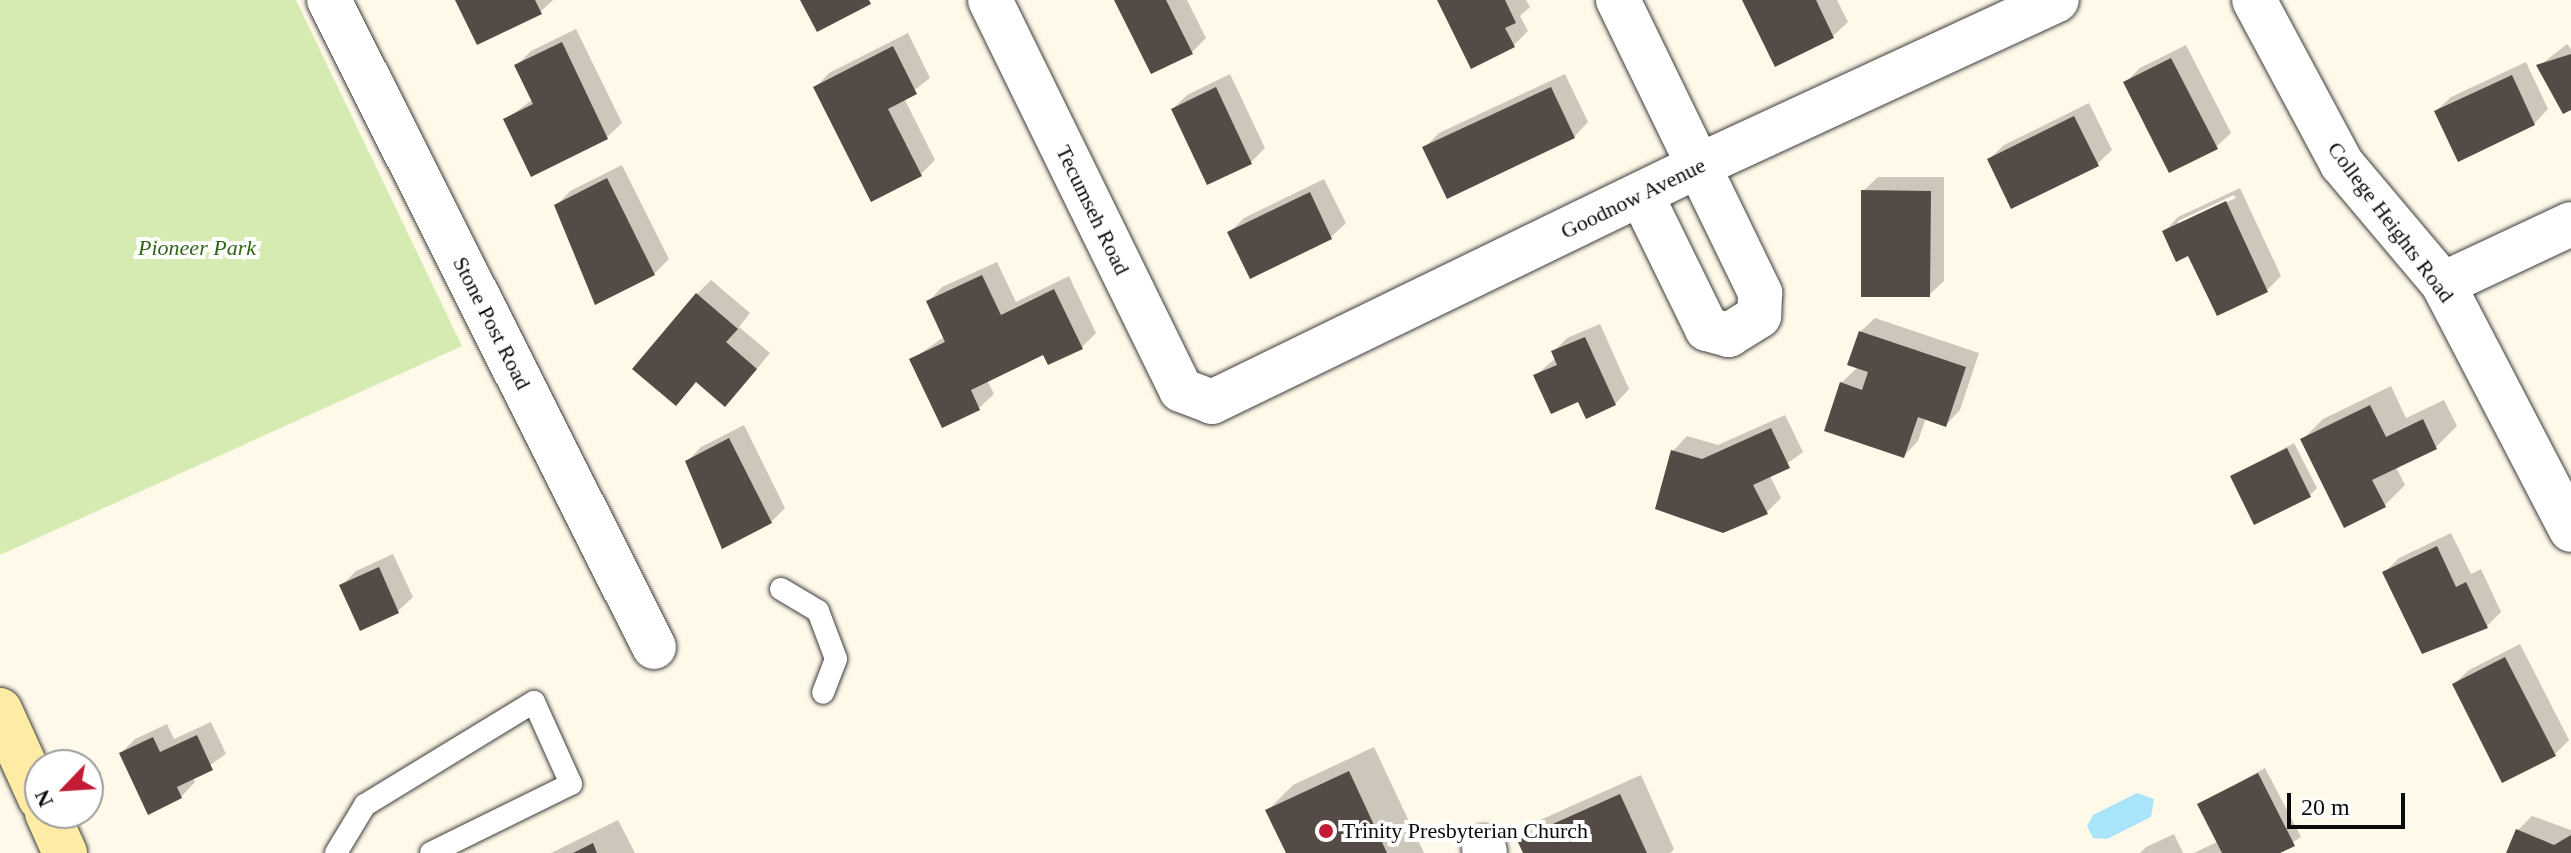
<!DOCTYPE html>
<style>
body{margin:0}
#map{position:relative;width:2571px;height:853px;overflow:hidden;background:#fff9e9;font-family:"Times New Roman",serif}
div>[style]{position:absolute}
[style*='--x']{left:calc(var(--x)*1px);top:calc(var(--y)*1px);width:calc(var(--w)*1px);rotate:calc(var(--a)*1deg)}
.green>*{inset:0;background:#d5ebb1}
.water>*{inset:0;background:#aae4fa}
.shadow>*{inset:0;background:#0003}
.building>*{inset:0;background:#544b47}
.roads{filter:drop-shadow(0 0 2px #3e3e3e) drop-shadow(0 0 2px #3e3e3e)}
.lane>*{height:22px;margin:-11px;padding:0 11px;transform-origin:11px;border-radius:11px;background:#fff}
.street>*{height:44px;margin:-22px;padding:0 22px;transform-origin:22px;border-radius:22px;background:#fff}
.secondary>*{height:44px;margin:-22px;padding:0 22px;transform-origin:22px;border-radius:22px;background:#ffeca4}
.dots>*{width:22px;height:22px;translate:-50% -50%;box-sizing:border-box;border:4px solid #fff;border-radius:50%}
span{translate:-50% -50%;white-space:nowrap;text-align:center;line-height:1.15;-webkit-text-stroke:8px #fff;paint-order:stroke}
.street-label{font-size:22px;color:#0b0b0b}
.park-label{font-size:22px;color:#306618;font-style:italic}
.poi-label{font-size:22px;color:#0b0b0b}
.left{translate:0 -50%;text-align:left}
.north{position:absolute;left:24px;top:749px;width:80px;height:80px;box-sizing:border-box;background:#fff;border:2px solid #9d9d9d;border-radius:50%;rotate:245deg;font-size:22px;font-weight:700;line-height:32px;text-align:center;color:#0b0b0b}
.north::after{content:'';display:block;margin:auto;width:28px;height:36px;background:#c31b34;clip-path:polygon(50% 0,100% 100%,50% 72%,0 100%)}
.scale{position:absolute;left:2287px;top:793px;width:118px;height:36px;box-sizing:border-box;border:4px solid #0b0b0b;border-top:0;padding-left:10px;font-size:24px;line-height:28px;white-space:nowrap;color:#0b0b0b;-webkit-text-stroke:6px #fff;paint-order:stroke}
</style>
<div id="map">
<div class="green">
<i style="clip-path:polygon(0 0,296px 0,462px 346px,0 555px)"></i>
</div>
<div class="water">
<i style="clip-path:polygon(2137px 793px,2154px 799px,2151px 817px,2107px 839px,2093px 838px,2087px 826px,2093px 815px)"></i>
</div>
<div class="shadow">
<i style="clip-path:polygon(457px 0,553px 0,540px 12px)"></i>
<i style="clip-path:polygon(1116px 0,1187px 0,1206px 38px,1192px 52px)"></i>
<i style="clip-path:polygon(1439px 0,1526px 0,1530px 7px,1520px 16px,1528px 31px,1514px 45px)"></i>
<i style="clip-path:polygon(1745px 0,1837px 0,1848px 22px,1833px 36px,1776px 64px)"></i>
<i style="clip-path:polygon(576px 29px,622px 123px,607px 137px,531px 175px,505px 120px,533px 99px,517px 65px,531px 51px)"></i>
<i style="clip-path:polygon(908px 33px,930px 78px,904px 98px,935px 160px,921px 174px,815px 88px,829px 73px)"></i>
<i style="clip-path:polygon(2567px 44px,2571px 49px,2571px 108px,2539px 66px)"></i>
<i style="clip-path:polygon(2186px 45px,2231px 133px,2216px 147px,2125px 83px,2140px 68px)"></i>
<i style="clip-path:polygon(2526px 62px,2548px 109px,2534px 124px,2436px 111px,2451px 97px)"></i>
<i style="clip-path:polygon(1230px 74px,1265px 148px,1251px 162px,1208px 182px,1173px 109px,1187px 95px)"></i>
<i style="clip-path:polygon(1565px 74px,1588px 122px,1574px 137px,1424px 148px,1439px 133px)"></i>
<i style="clip-path:polygon(2089px 103px,2112px 150px,2097px 164px,1989px 159px,2004px 145px)"></i>
<i style="clip-path:polygon(622px 165px,669px 259px,654px 274px,596px 302px,556px 206px,570px 191px)"></i>
<i style="clip-path:polygon(1878px 177px,1944px 177px,1944px 281px,1929px 295px,1863px 191px)"></i>
<i style="clip-path:polygon(1324px 179px,1346px 223px,1331px 237px,1251px 276px,1229px 233px,1244px 218px)"></i>
<i style="clip-path:polygon(evenodd,2240px 188px,2281px 276px,2267px 290px,2218px 313px,2189px 253px,2164px 232px,2178px 217px,2240px 188px,2234px 195px,2236px 198px,2178px 225px,2178px 221px,2234px 195px)"></i>
<i style="clip-path:polygon(997px 262px,1016px 302px,1069px 276px,1096px 333px,1082px 347px,1044px 353px,987px 380px,994px 394px,979px 408px,943px 425px,911px 360px,944px 337px,928px 302px,942px 287px)"></i>
<i style="clip-path:polygon(711px 280px,750px 313px,739px 327px,770px 353px,739px 390px,697px 294px)"></i>
<i style="clip-path:polygon(1875px 318px,1979px 353px,1960px 410px,1946px 425px,1926px 418px,1918px 441px,1904px 456px,1841px 383px,1858px 367px,1860px 332px)"></i>
<i style="clip-path:polygon(1600px 324px,1629px 389px,1615px 404px,1579px 399px,1536px 375px,1556px 358px,1553px 352px,1567px 338px)"></i>
<i style="clip-path:polygon(2391px 386px,2406px 418px,2444px 400px,2457px 426px,2436px 447px,2396px 467px,2405px 485px,2384px 506px,2302px 440px,2323px 419px)"></i>
<i style="clip-path:polygon(1785px 415px,1803px 452px,1770px 476px,1781px 498px,1767px 512px,1673px 451px,1687px 436px,1718px 445px)"></i>
<i style="clip-path:polygon(744px 425px,785px 508px,771px 522px,723px 546px,687px 462px,701px 447px)"></i>
<i style="clip-path:polygon(2294px 443px,2317px 488px,2310px 495px,2232px 476px)"></i>
<i style="clip-path:polygon(2451px 533px,2471px 574px,2481px 569px,2501px 612px,2487px 626px,2385px 572px,2399px 558px)"></i>
<i style="clip-path:polygon(393px 554px,413px 597px,398px 611px,342px 585px,356px 571px)"></i>
<i style="clip-path:polygon(2520px 644px,2569px 740px,2555px 754px,2454px 684px,2469px 670px)"></i>
<i style="clip-path:polygon(211px 722px,226px 754px,193px 777px,195px 782px,181px 797px,121px 753px,135px 739px,167px 724px,174px 739px)"></i>
<i style="clip-path:polygon(1374px 747px,1424px 853px,1288px 853px,1268px 810px,1293px 785px)"></i>
<i style="clip-path:polygon(2265px 768px,2301px 837px,2276px 853px,2194px 853px,2219px 841px,2200px 804px)"></i>
<i style="clip-path:polygon(1641px 775px,1674px 849px,1670px 853px,1525px 853px,1520px 840px,1540px 820px)"></i>
<i style="clip-path:polygon(2532px 816px,2571px 830px,2571px 853px,2509px 853px,2518px 830px)"></i>
<i style="clip-path:polygon(618px 820px,635px 853px,551px 853px)"></i>
<i style="clip-path:polygon(2174px 834px,2183px 853px,2140px 853px,2146px 847px)"></i>
</div>
<div class="building">
<i style="clip-path:polygon(455px 0,535px 0,542px 14px,477px 45px)"></i>
<i style="clip-path:polygon(800px 0,869px 0,871px 4px,817px 32px)"></i>
<i style="clip-path:polygon(1114px 0,1166px 0,1193px 54px,1151px 74px)"></i>
<i style="clip-path:polygon(1437px 0,1505px 0,1516px 23px,1505px 28px,1515px 47px,1471px 69px)"></i>
<i style="clip-path:polygon(1742px 0,1816px 0,1834px 38px,1775px 67px)"></i>
<i style="clip-path:polygon(562px 42px,608px 139px,531px 177px,503px 119px,533px 104px,514px 65px)"></i>
<i style="clip-path:polygon(893px 46px,917px 94px,888px 109px,922px 176px,871px 202px,813px 87px)"></i>
<i style="clip-path:polygon(2571px 54px,2571px 110px,2563px 114px,2536px 65px)"></i>
<i style="clip-path:polygon(2171px 58px,2218px 149px,2169px 173px,2123px 82px)"></i>
<i style="clip-path:polygon(2512px 75px,2535px 125px,2458px 162px,2434px 111px)"></i>
<i style="clip-path:polygon(1216px 87px,1252px 164px,1207px 185px,1171px 109px)"></i>
<i style="clip-path:polygon(1551px 87px,1575px 138px,1447px 199px,1422px 147px)"></i>
<i style="clip-path:polygon(2074px 116px,2099px 166px,2011px 209px,1987px 159px)"></i>
<i style="clip-path:polygon(607px 178px,655px 275px,595px 305px,554px 205px)"></i>
<i style="clip-path:polygon(1861px 190px,1931px 191px,1930px 297px,1861px 297px)"></i>
<i style="clip-path:polygon(1310px 192px,1332px 239px,1250px 279px,1227px 232px)"></i>
<i style="clip-path:polygon(2226px 201px,2268px 292px,2217px 316px,2188px 256px,2176px 262px,2162px 231px)"></i>
<i style="clip-path:polygon(982px 275px,1001px 315px,1054px 289px,1083px 349px,1048px 365px,1043px 355px,971px 390px,980px 410px,942px 428px,909px 359px,945px 342px,926px 301px)"></i>
<i style="clip-path:polygon(696px 293px,738px 329px,726px 342px,757px 369px,725px 407px,696px 382px,676px 406px,632px 369px)"></i>
<i style="clip-path:polygon(1859px 331px,1966px 367px,1946px 427px,1918px 417px,1904px 458px,1824px 431px,1840px 382px,1862px 390px,1868px 372px,1847px 365px)"></i>
<i style="clip-path:polygon(1585px 337px,1616px 405px,1586px 419px,1578px 402px,1551px 414px,1533px 375px,1557px 365px,1551px 351px)"></i>
<i style="clip-path:polygon(2370px 405px,2386px 437px,2423px 419px,2437px 449px,2372px 480px,2386px 507px,2344px 528px,2300px 439px)"></i>
<i style="clip-path:polygon(1771px 428px,1790px 468px,1753px 485px,1768px 514px,1723px 533px,1655px 509px,1671px 450px,1702px 459px)"></i>
<i style="clip-path:polygon(729px 438px,772px 523px,722px 549px,685px 461px)"></i>
<i style="clip-path:polygon(2287px 448px,2311px 497px,2254px 525px,2230px 476px)"></i>
<i style="clip-path:polygon(2437px 546px,2456px 587px,2466px 582px,2488px 628px,2422px 654px,2382px 572px)"></i>
<i style="clip-path:polygon(379px 567px,399px 613px,360px 631px,339px 585px)"></i>
<i style="clip-path:polygon(2505px 657px,2556px 756px,2502px 783px,2452px 684px)"></i>
<i style="clip-path:polygon(197px 735px,213px 770px,177px 787px,182px 798px,148px 815px,119px 753px,153px 737px,160px 752px)"></i>
<i style="clip-path:polygon(1349px 771px,1387px 853px,1286px 853px,1265px 810px)"></i>
<i style="clip-path:polygon(2258px 773px,2295px 846px,2280px 853px,2222px 853px,2197px 804px)"></i>
<i style="clip-path:polygon(1620px 794px,1647px 853px,1523px 853px,1517px 840px)"></i>
<i style="clip-path:polygon(2516px 829px,2554px 845px,2571px 835px,2571px 853px,2506px 853px)"></i>
<i style="clip-path:polygon(593px 843px,597px 853px,573px 853px)"></i>
</div>
<div class="roads">
<div class="lane">
<i style="--x:781;--y:589;--w:43;--a:30.7"></i>
<i style="--x:818;--y:611;--w:51;--a:69.4"></i>
<i style="--x:836;--y:659;--w:36;--a:111"></i>
<i style="--x:336;--y:853;--w:56;--a:-58.9"></i>
<i style="--x:365;--y:805;--w:198;--a:-31.4"></i>
<i style="--x:534;--y:702;--w:90;--a:65.7"></i>
<i style="--x:571;--y:784;--w:156;--a:153.8"></i>
</div>
<div class="street">
<i style="--x:329;--y:0;--w:724;--a:63.33"></i>
<i style="--x:990;--y:0;--w:434;--a:63.9"></i>
<i style="--x:1181;--y:390;--w:33;--a:21"></i>
<i style="--x:1212;--y:402;--w:543;--a:-25.9"></i>
<i style="--x:1700;--y:165;--w:393;--a:-24.8"></i>
<i style="--x:1618;--y:0;--w:326;--a:64.1"></i>
<i style="--x:1760;--y:293;--w:23;--a:92"></i>
<i style="--x:1759;--y:316;--w:36;--a:148"></i>
<i style="--x:1729;--y:335;--w:23;--a:-165"></i>
<i style="--x:1707;--y:329;--w:150;--a:-116.1"></i>
<i style="--x:2254;--y:0;--w:186;--a:61.8"></i>
<i style="--x:2342;--y:164;--w:157;--a:49.9"></i>
<i style="--x:2443;--y:284;--w:277;--a:62.5"></i>
<i style="--x:2443;--y:284;--w:141;--a:-25.1"></i>
<i style="--x:1484;--y:848;--w:5;--a:79"></i>
</div>
<div class="secondary">
<i style="--x:0;--y:710;--w:97;--a:65.6"></i>
<i style="--x:47;--y:813;--w:44;--a:65.8"></i>
</div>
</div>
<div class="dots">
<i style="left:1326px;top:831px;background:#c31b34"></i>
</div>
<div class="street-label">
<span style="left:1633px;top:198px;rotate:-26deg">Goodnow Avenue</span>
<span style="left:1093px;top:210px;rotate:64deg">Tecumseh Road</span>
<span style="left:2391px;top:222px;rotate:53deg">College Heights Road</span>
<span style="left:492px;top:323px;rotate:63deg">Stone Post Road</span>
</div>
<div class="park-label">
<span style="left:197px;top:248px">Pioneer Park</span>
</div>
<div class="poi-label">
<span class="left" style="left:1342px;top:831px">Trinity Presbyterian Church</span>
</div>
<div class="north">N</div>
<div class="scale">20 m</div>
</div>
